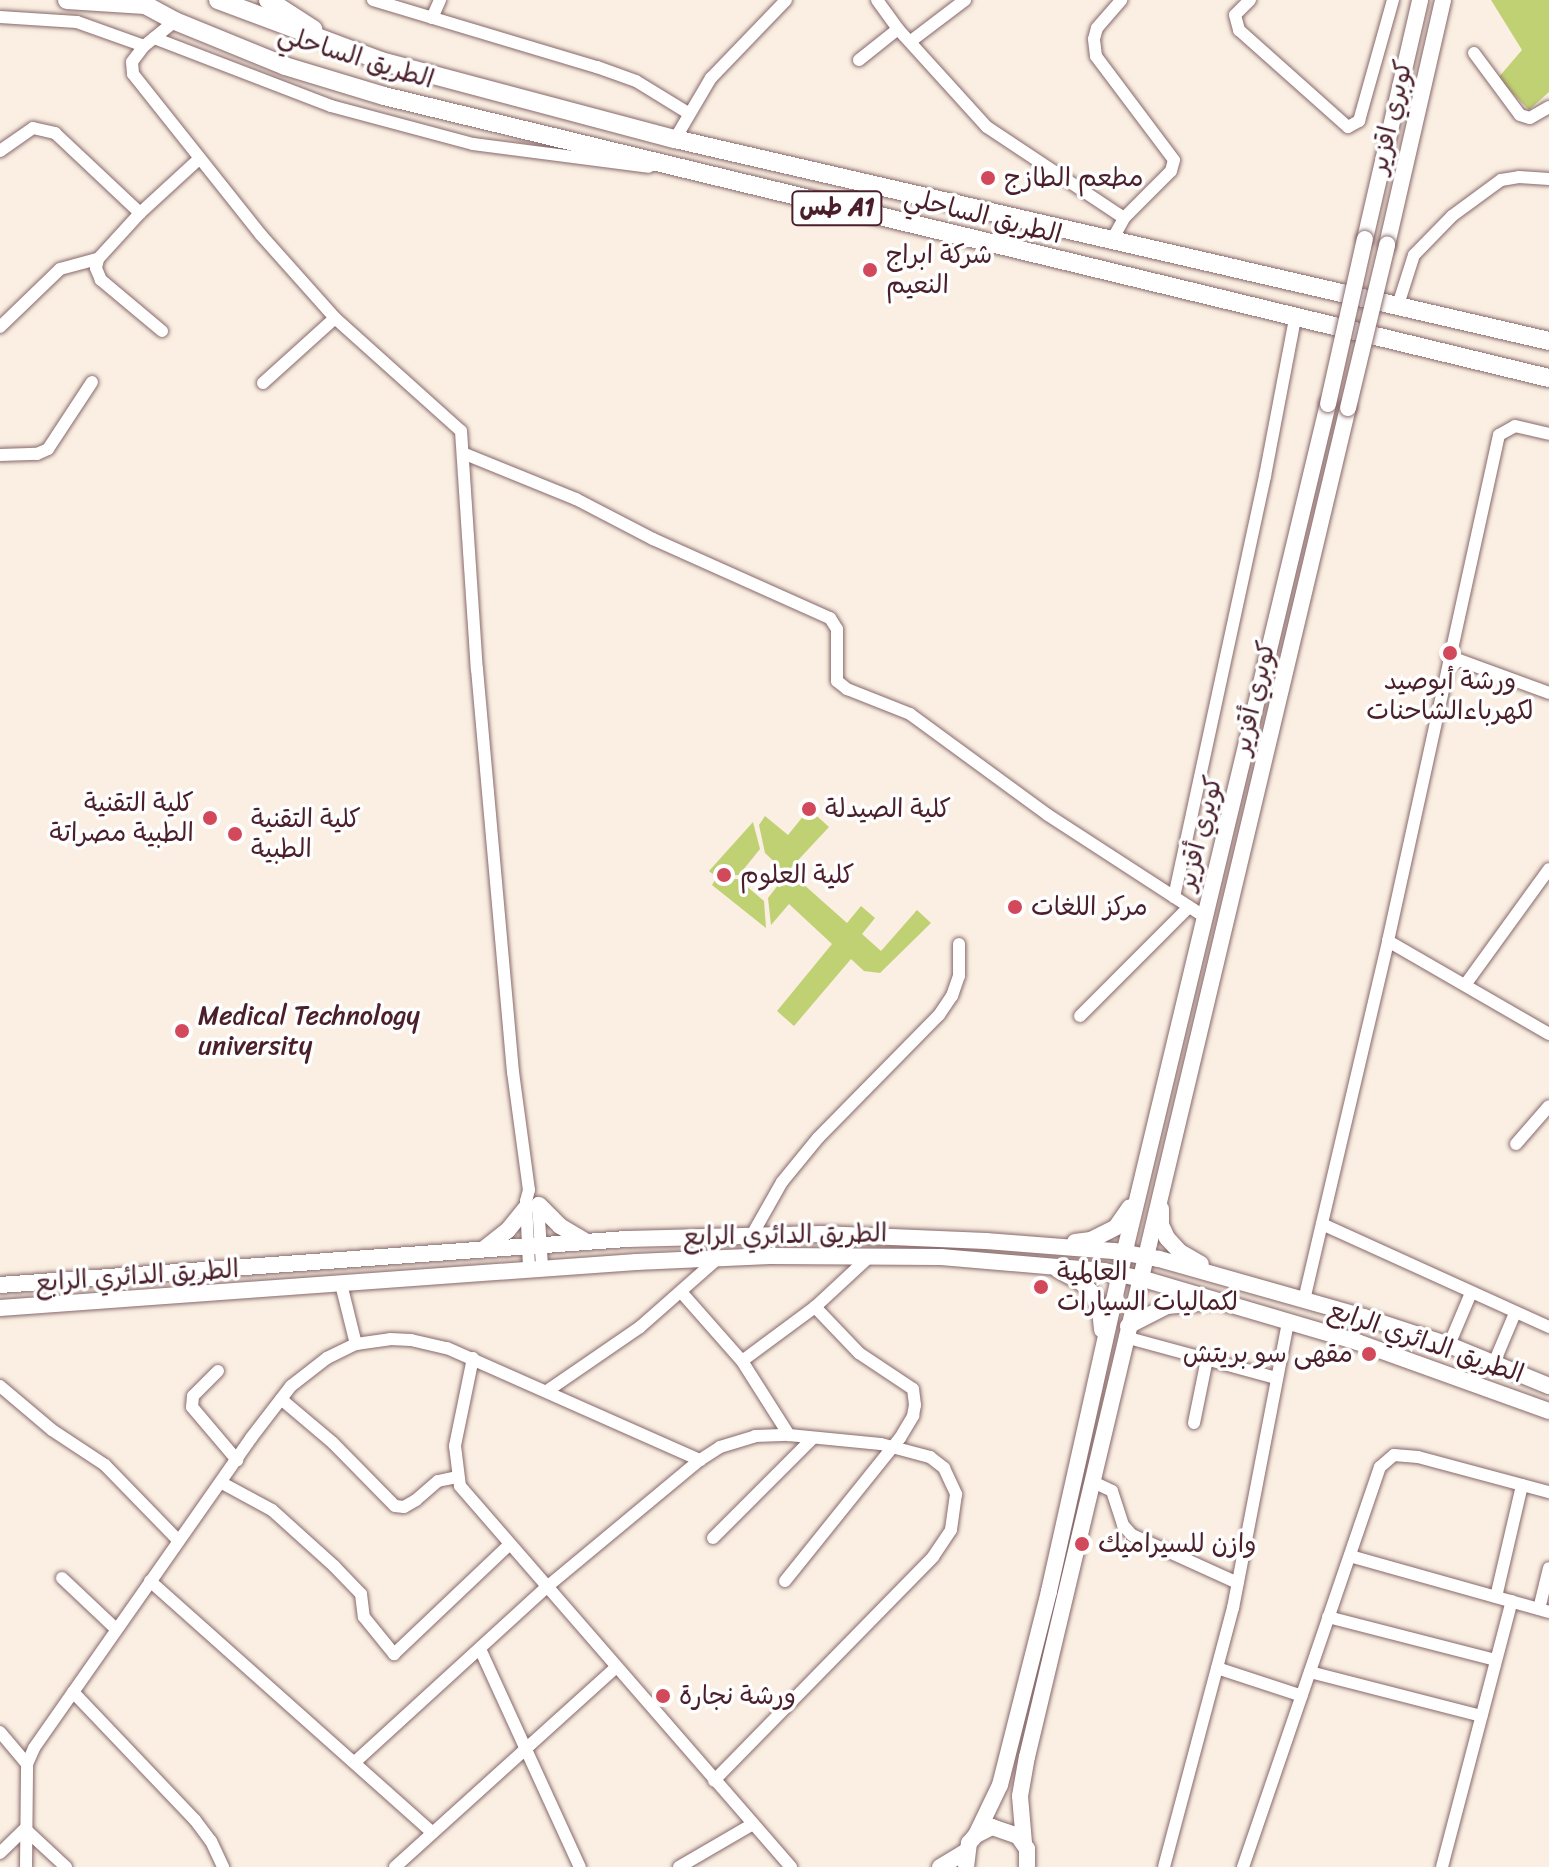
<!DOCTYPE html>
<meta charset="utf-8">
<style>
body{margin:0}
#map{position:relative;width:1549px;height:1867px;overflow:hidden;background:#faefe2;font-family:Sriracha,"Playpen Sans Arabic",sans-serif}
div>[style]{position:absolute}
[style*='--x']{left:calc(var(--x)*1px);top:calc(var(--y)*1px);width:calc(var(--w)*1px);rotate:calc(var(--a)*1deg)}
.green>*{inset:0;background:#c0d173}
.roads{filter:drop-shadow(0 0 2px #88686b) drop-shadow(0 0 2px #88686b)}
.minor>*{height:12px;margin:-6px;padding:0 6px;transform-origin:6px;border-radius:6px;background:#fff}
.major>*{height:16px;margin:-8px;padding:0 8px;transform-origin:8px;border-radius:8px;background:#fff}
.highway>*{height:18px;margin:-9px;padding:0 9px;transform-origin:9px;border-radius:9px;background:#fff}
.bridges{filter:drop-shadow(0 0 2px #88686b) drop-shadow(0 0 2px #88686b)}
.major-bridge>*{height:16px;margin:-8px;padding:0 8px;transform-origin:8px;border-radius:8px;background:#fff}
.dots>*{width:22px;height:22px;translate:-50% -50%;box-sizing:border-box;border:4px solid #fff;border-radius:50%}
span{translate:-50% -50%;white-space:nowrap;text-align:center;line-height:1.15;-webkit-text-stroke:7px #fff;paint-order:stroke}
.shield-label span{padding:2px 6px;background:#fff;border:2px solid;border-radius:6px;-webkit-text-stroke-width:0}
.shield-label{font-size:24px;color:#4a1f2b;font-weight:700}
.street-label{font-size:26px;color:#4a1f2b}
.poi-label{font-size:26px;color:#4a1f2b}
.left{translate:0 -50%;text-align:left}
.right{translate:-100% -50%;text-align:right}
</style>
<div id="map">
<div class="green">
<i style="clip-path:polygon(1491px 0,1549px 0,1549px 92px,1529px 110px,1498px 78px,1522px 50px)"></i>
<i style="clip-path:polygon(809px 809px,829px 827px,786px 873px,765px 853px,759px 825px,765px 816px,788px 835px)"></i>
<i style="clip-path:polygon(753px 822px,760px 849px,739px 875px,715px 876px,709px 871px)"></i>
<i style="clip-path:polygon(786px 875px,793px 875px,847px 923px,861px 906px,875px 918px,862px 934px,881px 951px,917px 910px,931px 923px,880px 973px,864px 971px,851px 959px,794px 1026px,777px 1011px,832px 944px,789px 904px,771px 925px,768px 898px)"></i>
<i style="clip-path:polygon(738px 879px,764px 901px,766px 928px,712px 885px,715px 880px)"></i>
</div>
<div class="roads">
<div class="minor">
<i style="--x:373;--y:0;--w:234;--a:16.7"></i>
<i style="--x:597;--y:67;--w:41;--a:19.7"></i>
<i style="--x:636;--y:81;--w:61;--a:31.6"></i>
<i style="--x:877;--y:0;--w:36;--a:54"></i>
<i style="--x:898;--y:29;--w:132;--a:47.8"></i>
<i style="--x:987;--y:127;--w:164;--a:33.6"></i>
<i style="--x:1250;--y:0;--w:21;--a:135"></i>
<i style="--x:1235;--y:15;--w:16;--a:75"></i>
<i style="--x:1239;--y:30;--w:146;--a:41.7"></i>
<i style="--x:1348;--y:127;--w:13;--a:-29"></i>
<i style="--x:1359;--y:121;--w:126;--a:-74.3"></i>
<i style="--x:0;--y:17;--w:77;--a:3.7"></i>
<i style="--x:77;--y:22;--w:71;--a:19.7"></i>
<i style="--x:432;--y:18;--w:20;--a:-66"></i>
<i style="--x:175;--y:21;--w:40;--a:141"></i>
<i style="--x:144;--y:46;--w:20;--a:127"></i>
<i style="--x:132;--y:62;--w:12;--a:85"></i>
<i style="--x:133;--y:74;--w:206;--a:51.5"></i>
<i style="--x:261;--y:235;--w:111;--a:48.3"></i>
<i style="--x:335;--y:318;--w:169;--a:41.9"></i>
<i style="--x:461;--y:431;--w:239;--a:86.2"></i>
<i style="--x:477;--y:669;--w:405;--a:84.9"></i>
<i style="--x:513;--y:1072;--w:119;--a:82.3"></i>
<i style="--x:529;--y:1190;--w:11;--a:105"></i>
<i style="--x:526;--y:1201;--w:67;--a:87.4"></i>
<i style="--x:154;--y:38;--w:190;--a:21"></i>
<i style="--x:331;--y:106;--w:147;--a:15"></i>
<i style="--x:473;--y:144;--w:177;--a:7.4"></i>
<i style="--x:911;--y:41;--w:68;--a:-37.2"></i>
<i style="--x:1474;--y:53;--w:77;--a:53.4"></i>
<i style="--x:1520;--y:115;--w:10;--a:17"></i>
<i style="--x:1530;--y:118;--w:22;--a:-30"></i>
<i style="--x:859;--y:60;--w:50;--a:-38.5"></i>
<i style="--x:675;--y:139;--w:71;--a:-59.5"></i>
<i style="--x:711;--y:78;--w:108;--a:-46.1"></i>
<i style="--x:0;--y:151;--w:40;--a:-34.9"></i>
<i style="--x:33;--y:128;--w:23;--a:13"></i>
<i style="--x:55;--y:133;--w:117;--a:43.3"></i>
<i style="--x:1112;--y:240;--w:25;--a:-61"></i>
<i style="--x:1124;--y:218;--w:66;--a:-45"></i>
<i style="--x:1171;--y:171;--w:11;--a:-75"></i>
<i style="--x:1174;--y:160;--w:130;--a:-126.9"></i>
<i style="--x:1096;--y:56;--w:17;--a:-97"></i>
<i style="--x:1094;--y:39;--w:11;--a:-75"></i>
<i style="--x:1097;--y:28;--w:37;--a:-49"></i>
<i style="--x:1398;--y:305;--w:52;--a:-72.3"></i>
<i style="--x:1414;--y:255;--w:54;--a:-45.7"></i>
<i style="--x:1452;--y:216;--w:61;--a:-36.3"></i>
<i style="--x:1501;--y:180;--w:18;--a:-9"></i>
<i style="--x:1519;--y:177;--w:30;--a:4"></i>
<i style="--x:0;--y:327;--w:83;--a:-44"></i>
<i style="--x:60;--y:269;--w:39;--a:-15"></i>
<i style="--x:162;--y:331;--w:80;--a:-140.1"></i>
<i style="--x:101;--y:280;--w:13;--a:-113"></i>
<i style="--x:96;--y:268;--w:9;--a:-77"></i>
<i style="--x:98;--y:259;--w:62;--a:-47.6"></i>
<i style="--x:140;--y:213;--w:80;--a:-42.5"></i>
<i style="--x:263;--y:383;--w:97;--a:-42.1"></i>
<i style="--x:465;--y:454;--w:120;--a:22.1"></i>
<i style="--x:576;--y:499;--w:87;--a:27.5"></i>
<i style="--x:653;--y:539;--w:194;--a:24.1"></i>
<i style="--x:830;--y:618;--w:13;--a:58"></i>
<i style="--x:837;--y:629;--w:52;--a:90"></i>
<i style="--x:837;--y:681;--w:13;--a:39"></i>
<i style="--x:847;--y:689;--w:68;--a:21.6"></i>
<i style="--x:910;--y:714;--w:171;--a:36.2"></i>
<i style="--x:1048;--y:815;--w:187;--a:33"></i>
<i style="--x:0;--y:455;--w:37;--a:-2"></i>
<i style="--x:37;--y:454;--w:12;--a:-24"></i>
<i style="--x:48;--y:449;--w:80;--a:-56.7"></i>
<i style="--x:1448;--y:656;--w:108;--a:20.1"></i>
<i style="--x:1174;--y:897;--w:431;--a:-77.8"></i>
<i style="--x:1265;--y:476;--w:161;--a:-79.2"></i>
<i style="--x:1388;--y:941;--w:186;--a:30"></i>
<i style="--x:1465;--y:985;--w:143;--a:-54.1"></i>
<i style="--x:1080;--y:1016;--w:154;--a:-45"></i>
<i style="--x:1516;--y:1144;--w:50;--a:-49"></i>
<i style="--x:538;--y:1203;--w:64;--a:86.4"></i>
<i style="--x:1322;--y:1224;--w:249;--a:24.4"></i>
<i style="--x:752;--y:1235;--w:61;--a:-60.5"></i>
<i style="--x:782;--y:1182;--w:57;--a:-50.7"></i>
<i style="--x:818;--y:1138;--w:173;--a:-45.5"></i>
<i style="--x:939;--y:1015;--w:23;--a:-56"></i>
<i style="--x:952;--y:996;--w:21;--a:-71"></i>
<i style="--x:959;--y:976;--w:32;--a:-90"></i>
<i style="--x:341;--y:1284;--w:62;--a:76"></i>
<i style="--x:682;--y:1293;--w:91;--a:48.6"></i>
<i style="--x:742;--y:1361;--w:88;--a:57.6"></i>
<i style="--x:1304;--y:1300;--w:369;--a:-76.8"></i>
<i style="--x:1388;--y:941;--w:518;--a:-77.63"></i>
<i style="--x:1499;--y:435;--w:18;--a:-29"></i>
<i style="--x:1515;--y:426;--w:35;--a:13"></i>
<i style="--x:1125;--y:1337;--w:156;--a:15.2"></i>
<i style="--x:1449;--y:1345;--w:56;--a:-67.1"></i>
<i style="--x:473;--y:1358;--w:90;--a:101.6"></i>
<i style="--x:455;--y:1446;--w:40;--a:82.9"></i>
<i style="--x:460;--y:1486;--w:505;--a:49.02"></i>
<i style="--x:742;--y:1361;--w:91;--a:-36.5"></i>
<i style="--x:815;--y:1307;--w:72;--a:-42.8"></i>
<i style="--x:1494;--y:1363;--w:54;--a:-67.2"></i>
<i style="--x:218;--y:1371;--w:35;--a:135"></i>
<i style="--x:193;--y:1396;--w:11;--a:95"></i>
<i style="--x:192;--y:1407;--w:70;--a:49.7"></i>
<i style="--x:0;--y:1386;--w:68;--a:40.2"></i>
<i style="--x:52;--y:1430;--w:64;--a:33.4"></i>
<i style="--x:105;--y:1465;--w:105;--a:45.8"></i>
<i style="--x:547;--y:1391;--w:113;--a:-34.5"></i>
<i style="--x:640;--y:1327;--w:101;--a:-41.4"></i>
<i style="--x:281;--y:1399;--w:68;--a:40.2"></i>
<i style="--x:333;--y:1443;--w:88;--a:45.5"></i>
<i style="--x:395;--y:1506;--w:9;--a:6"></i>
<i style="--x:404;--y:1507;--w:14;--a:-30"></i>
<i style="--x:416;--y:1500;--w:29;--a:-41"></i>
<i style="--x:438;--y:1481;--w:19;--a:-12"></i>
<i style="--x:1194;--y:1423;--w:65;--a:-78.5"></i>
<i style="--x:1093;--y:1482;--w:21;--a:25"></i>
<i style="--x:1112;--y:1491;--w:36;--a:72"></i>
<i style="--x:1123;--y:1525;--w:13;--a:48"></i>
<i style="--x:1132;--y:1535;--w:116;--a:24.4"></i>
<i style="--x:222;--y:1483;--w:57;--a:28.4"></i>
<i style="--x:272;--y:1510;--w:84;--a:42.1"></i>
<i style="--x:334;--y:1566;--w:39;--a:46"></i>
<i style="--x:361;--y:1594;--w:23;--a:83"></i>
<i style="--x:364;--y:1617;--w:48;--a:51"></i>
<i style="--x:394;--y:1654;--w:158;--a:-43.5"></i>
<i style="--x:713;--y:1538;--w:141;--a:-45"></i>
<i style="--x:1350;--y:1556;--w:207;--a:15.7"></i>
<i style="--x:62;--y:1578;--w:74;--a:43.4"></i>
<i style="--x:150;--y:1581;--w:378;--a:41.7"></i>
<i style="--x:785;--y:1581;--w:184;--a:-51.2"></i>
<i style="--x:900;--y:1438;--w:26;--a:-59"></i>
<i style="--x:913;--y:1416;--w:11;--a:-80"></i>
<i style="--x:915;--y:1405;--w:16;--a:-97"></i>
<i style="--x:913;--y:1389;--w:65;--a:-146.3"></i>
<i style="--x:859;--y:1353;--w:64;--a:-133.7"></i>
<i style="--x:1496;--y:1597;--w:115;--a:-76.9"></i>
<i style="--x:1539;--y:1609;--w:42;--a:-76.3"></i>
<i style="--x:1328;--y:1617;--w:173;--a:14.4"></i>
<i style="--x:480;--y:1649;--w:240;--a:65.4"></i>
<i style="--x:1217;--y:1668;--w:89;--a:18.2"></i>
<i style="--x:1310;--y:1672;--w:177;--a:14.4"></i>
<i style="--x:73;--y:1692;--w:177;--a:46.4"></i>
<i style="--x:195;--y:1820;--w:26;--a:53"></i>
<i style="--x:211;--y:1841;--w:29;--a:65"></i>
<i style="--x:0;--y:1732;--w:42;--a:49.8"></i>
<i style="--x:355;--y:1762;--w:261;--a:-42.4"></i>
<i style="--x:548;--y:1586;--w:197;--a:-39.7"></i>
<i style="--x:700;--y:1460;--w:24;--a:-33"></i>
<i style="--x:720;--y:1447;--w:37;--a:-17"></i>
<i style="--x:755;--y:1436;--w:34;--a:-2"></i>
<i style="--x:789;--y:1435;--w:92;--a:5.6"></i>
<i style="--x:881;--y:1444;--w:51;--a:14.9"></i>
<i style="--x:930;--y:1457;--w:18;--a:38"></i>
<i style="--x:944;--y:1468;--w:29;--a:65"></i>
<i style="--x:956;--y:1494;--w:36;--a:98"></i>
<i style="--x:951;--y:1530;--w:32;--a:124"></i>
<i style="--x:933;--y:1557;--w:313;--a:134.4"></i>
<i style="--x:0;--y:1853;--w:35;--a:-44"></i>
<i style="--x:25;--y:1829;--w:56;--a:42.8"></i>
<i style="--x:26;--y:1867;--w:103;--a:-89.4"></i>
<i style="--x:27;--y:1764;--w:17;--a:-66"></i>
<i style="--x:34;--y:1748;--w:378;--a:-55"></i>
<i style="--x:251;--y:1438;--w:66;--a:-52.4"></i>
<i style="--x:291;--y:1386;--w:46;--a:-37.9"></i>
<i style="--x:327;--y:1358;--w:32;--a:-26"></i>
<i style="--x:356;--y:1344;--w:34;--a:-8"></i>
<i style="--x:390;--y:1339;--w:21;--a:3"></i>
<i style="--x:411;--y:1340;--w:37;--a:13"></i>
<i style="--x:447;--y:1348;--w:277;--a:23.9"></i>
<i style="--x:395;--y:1867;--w:297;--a:-42.1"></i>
<i style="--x:679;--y:1867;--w:86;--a:-30.2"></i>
<i style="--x:1164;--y:1867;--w:268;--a:-75.1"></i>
<i style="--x:1233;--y:1608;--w:291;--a:-79.1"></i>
<i style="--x:1243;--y:1867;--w:423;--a:-71.1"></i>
<i style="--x:1380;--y:1467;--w:18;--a:-41"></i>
<i style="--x:1394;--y:1455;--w:24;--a:5"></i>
<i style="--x:1418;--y:1457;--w:136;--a:15"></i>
<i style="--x:1442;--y:1867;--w:275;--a:-75.3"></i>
</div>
<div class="major">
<i style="--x:1365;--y:239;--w:245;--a:-77"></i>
<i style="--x:1387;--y:245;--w:251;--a:-77.1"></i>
<i style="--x:539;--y:1205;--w:30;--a:45"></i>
<i style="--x:560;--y:1226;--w:29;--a:31"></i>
<i style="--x:1161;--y:1209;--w:16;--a:90"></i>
<i style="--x:1161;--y:1225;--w:14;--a:65"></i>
<i style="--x:1167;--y:1238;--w:19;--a:47"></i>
<i style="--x:1180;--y:1252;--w:24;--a:30"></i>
<i style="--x:1075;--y:1242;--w:16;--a:-7"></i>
<i style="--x:1091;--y:1240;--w:28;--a:-27"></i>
<i style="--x:1116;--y:1227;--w:24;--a:-55"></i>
<i style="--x:485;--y:1248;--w:29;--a:-38"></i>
<i style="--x:508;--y:1230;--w:28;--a:-51"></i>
<i style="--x:1058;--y:1270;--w:26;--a:28"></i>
<i style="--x:1081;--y:1282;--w:17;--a:45"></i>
<i style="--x:1093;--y:1294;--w:17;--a:66"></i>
<i style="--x:1100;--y:1310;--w:20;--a:84"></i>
<i style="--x:0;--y:1285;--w:629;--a:-4.2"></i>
<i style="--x:627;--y:1239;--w:194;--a:-1.5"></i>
<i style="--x:821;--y:1234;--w:165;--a:2.4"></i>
<i style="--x:986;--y:1241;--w:128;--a:4.5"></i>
<i style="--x:1114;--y:1251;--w:46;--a:10.1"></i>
<i style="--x:1159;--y:1259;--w:213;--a:15.8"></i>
<i style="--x:1364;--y:1317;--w:89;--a:18.2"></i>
<i style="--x:1449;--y:1345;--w:108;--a:22.3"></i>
<i style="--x:0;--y:1308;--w:638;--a:-4.14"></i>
<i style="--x:636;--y:1262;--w:134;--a:-2.6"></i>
<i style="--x:770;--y:1256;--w:171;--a:0.3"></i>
<i style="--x:941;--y:1257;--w:164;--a:4.9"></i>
<i style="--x:1104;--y:1271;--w:44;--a:11.8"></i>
<i style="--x:1147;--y:1280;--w:219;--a:16.4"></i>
<i style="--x:1357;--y:1342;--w:204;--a:19.8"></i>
<i style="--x:1128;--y:1326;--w:44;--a:-27.1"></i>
<i style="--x:1167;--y:1306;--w:42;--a:-5.4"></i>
<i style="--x:976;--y:1835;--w:55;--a:-64.4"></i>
<i style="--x:1000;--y:1785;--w:200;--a:-75.8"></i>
<i style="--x:1049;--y:1591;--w:353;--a:-77.4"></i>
<i style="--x:1126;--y:1246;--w:866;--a:-76.51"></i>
<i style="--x:1024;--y:1843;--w:47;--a:-94.9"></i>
<i style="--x:1020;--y:1796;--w:40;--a:-80"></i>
<i style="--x:1027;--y:1757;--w:1387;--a:-76.62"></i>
<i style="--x:940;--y:1867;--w:29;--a:-31"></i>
<i style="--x:966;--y:1867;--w:24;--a:-83"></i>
<i style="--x:969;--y:1843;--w:11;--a:-49"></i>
<i style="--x:976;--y:1835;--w:18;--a:-27"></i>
<i style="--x:992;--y:1827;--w:28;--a:19"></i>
<i style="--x:1018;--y:1836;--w:16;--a:55"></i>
<i style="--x:1027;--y:1849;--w:18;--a:90"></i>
</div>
<div class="highway">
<i style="--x:67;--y:0;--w:78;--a:3.7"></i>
<i style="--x:136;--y:0;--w:44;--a:28.3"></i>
<i style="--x:175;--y:21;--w:119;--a:22.2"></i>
<i style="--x:285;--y:66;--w:103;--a:16.9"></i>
<i style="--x:384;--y:96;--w:1199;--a:13.61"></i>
<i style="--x:218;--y:0;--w:174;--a:20.5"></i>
<i style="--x:381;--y:61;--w:304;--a:14.9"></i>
<i style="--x:675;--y:139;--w:897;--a:13.01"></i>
<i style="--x:268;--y:0;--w:54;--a:32.8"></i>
</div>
</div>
<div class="bridges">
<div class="major-bridge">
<i style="--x:1328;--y:404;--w:169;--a:-77.4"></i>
<i style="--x:1348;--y:408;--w:168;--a:-76.5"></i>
</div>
</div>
<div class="dots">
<i style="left:988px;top:178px;background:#d1495b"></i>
<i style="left:870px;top:270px;background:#d1495b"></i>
<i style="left:1450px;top:653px;background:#d1495b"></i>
<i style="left:809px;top:809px;background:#d1495b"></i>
<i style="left:210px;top:818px;background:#d1495b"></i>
<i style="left:235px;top:834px;background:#d1495b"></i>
<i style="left:724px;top:875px;background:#d1495b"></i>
<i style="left:1015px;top:907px;background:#d1495b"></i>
<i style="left:182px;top:1031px;background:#d1495b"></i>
<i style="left:1041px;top:1287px;background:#d1495b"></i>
<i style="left:1369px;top:1354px;background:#d1495b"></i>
<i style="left:1082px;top:1544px;background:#d1495b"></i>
<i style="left:663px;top:1696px;background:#d1495b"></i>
</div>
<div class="shield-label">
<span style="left:837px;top:208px">طس A1</span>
</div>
<div class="street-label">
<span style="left:356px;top:57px;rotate:17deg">الطريق الساحلي</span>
<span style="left:1391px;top:117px;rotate:-77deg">كوبري اقزير</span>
<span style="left:983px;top:216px;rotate:14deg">الطريق الساحلي</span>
<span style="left:1254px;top:698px;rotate:-77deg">كوبري أقزير</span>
<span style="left:1200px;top:833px;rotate:-76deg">كويري أقزير</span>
<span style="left:785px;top:1235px;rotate:-1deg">الطريق الدائري الرابع</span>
<span style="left:137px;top:1276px;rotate:-4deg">الطريق الدائري الرابع</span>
<span style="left:1426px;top:1342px;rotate:19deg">الطريق الدائري الرابع</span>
</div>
<div class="poi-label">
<span class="left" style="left:1004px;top:178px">مطعم الطازج</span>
<span class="left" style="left:886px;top:270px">شركة ابراج<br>النعيم</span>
<span style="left:1450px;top:696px">ورشة أبوصيد<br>لكهرباءالشاحنات</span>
<span class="right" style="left:194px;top:818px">كلية التقنية<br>الطبية مصراتة</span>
<span class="left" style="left:825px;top:809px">كلية الصيدلة</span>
<span class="left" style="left:251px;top:834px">كلية التقنية<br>الطبية</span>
<span class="left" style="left:740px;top:875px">كلية العلوم</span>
<span class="left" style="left:1031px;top:907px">مركز اللغات</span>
<span class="left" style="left:198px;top:1031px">Medical Technology<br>university</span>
<span class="left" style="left:1057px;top:1287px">العالمية<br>لكماليات السيارات</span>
<span class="right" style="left:1353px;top:1354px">مقهى سو بريتش</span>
<span class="left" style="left:1098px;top:1544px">وازن للسيراميك</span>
<span class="left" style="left:679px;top:1696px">ورشة نجارة</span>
</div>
</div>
